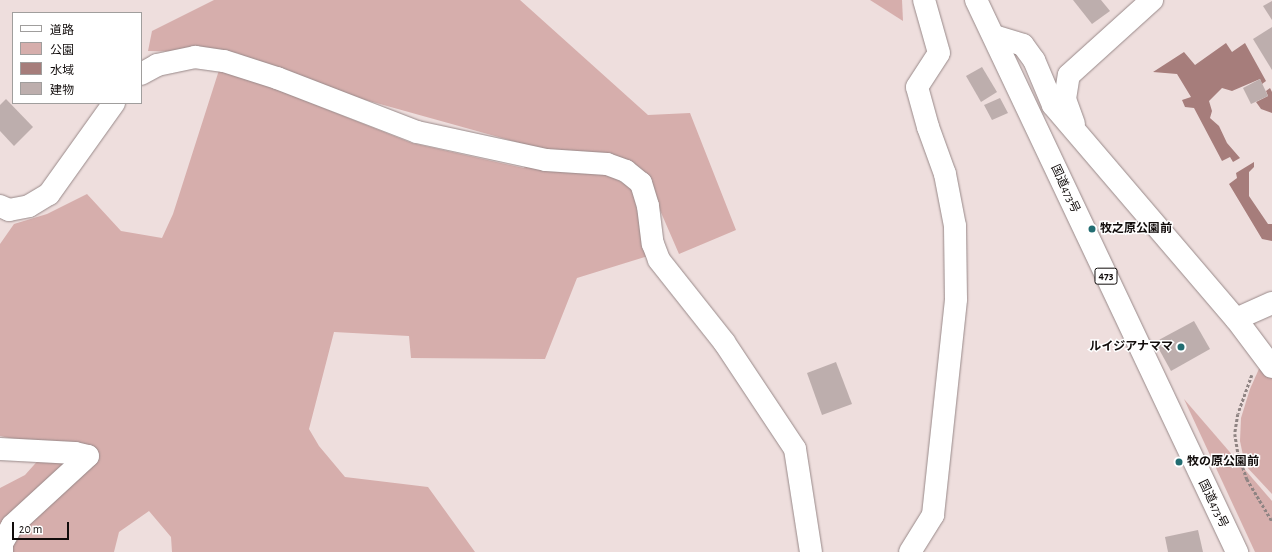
<!DOCTYPE html>
<meta charset="utf-8">
<style>
body{margin:0}
#map{position:relative;width:1272px;height:552px;overflow:hidden;background:#eededd;font-family:"Alegreya Sans","Noto Sans JP",sans-serif}
div>[style]{position:absolute}
[style*='--x']{left:calc(var(--x)*1px);top:calc(var(--y)*1px);width:calc(var(--w)*1px);rotate:calc(var(--a)*1deg)}
.green>*{inset:0;background:#d6aeac}
.water>*{inset:0;background:#a67d7b}
.building>*{inset:0;background:#bdaead}
.path>*{height:2.5px;margin-top:-1.25px;transform-origin:0;background:repeating-linear-gradient(90deg,#8f8483 0 3px,transparent 0 5px)}
.roads{filter:drop-shadow(0 0 1px #988989) drop-shadow(0 0 1px #988989)}
.minor>*{height:22px;margin:-11px;padding:0 11px;transform-origin:11px;border-radius:11px;background:#fff}
.highway>*{height:22px;margin:-11px;padding:0 11px;transform-origin:11px;border-radius:11px;background:#fff}
.dots>*{width:11px;height:11px;translate:-50% -50%;box-sizing:border-box;border:2px solid #fff;border-radius:50%}
span{translate:-50% -50%;white-space:nowrap;text-align:center;line-height:1.15;-webkit-text-stroke:3px #fff;paint-order:stroke}
.shield-label span{padding:1px 3px;background:#fff;border:1px solid;border-radius:3px;-webkit-text-stroke-width:0}
.shield-label{font-size:11px;color:#110c0b;font-weight:700}
.street-label{font-size:12px;color:#110c0b}
.poi-label{font-size:12px;color:#110c0b;font-weight:700}
.left{translate:0 -50%;text-align:left}
.right{translate:-100% -50%;text-align:right}
.legend{position:absolute;left:12px;top:12px;width:130px;height:92px;box-sizing:border-box;background:#fff;border:1px solid #a09e9d;margin:0;padding:5px 7px;list-style:none;font-size:12px;color:#110c0b}
.legend li{display:flex;align-items:center;gap:8px;height:20px}
.legend b{width:20px;border:1px solid #a09e9d}
.scale{position:absolute;left:12px;top:522px;width:57px;height:18px;box-sizing:border-box;border:2px solid #110c0b;border-top:0;padding-left:5px;font-size:12px;line-height:14px;white-space:nowrap;color:#110c0b;-webkit-text-stroke:3px #fff;paint-order:stroke}
</style>
<div id="map">
<div class="green">
<i style="clip-path:polygon(214px 0,520px 0,648px 115px,690px 113px,736px 230px,679px 254px,643px 171px,541px 149px,283px 77px,237px 53px,148px 51px,152px 31px)"></i>
<i style="clip-path:polygon(870px 0,902px 0,903px 21px)"></i>
<i style="clip-path:polygon(220px 67px,412px 143px,524px 168px,527px 163px,600px 170px,632px 188px,648px 256px,577px 278px,545px 359px,411px 358px,409px 336px,334px 332px,309px 429px,319px 446px,345px 477px,428px 487px,475px 552px,172px 552px,171px 537px,149px 511px,119px 532px,114px 552px,0 552px,0 488px,25px 475px,50px 447px,0 436px,0 244px,14px 224px,47px 214px,87px 194px,121px 231px,162px 238px,173px 214px)"></i>
<i style="clip-path:polygon(1262px 362px,1272px 373px,1272px 494px,1245px 465px,1240px 441px,1241px 418px,1250px 389px)"></i>
<i style="clip-path:polygon(1184px 399px,1272px 501px,1272px 552px,1255px 552px)"></i>
</div>
<div class="water">
<i style="clip-path:polygon(1226px 43px,1232px 52px,1245px 43px,1266px 81px,1262px 84px,1260px 79px,1232px 91px,1222px 88px,1209px 101px,1212px 111px,1210px 118px,1219px 126px,1227px 143px,1240px 158px,1233px 162px,1230px 157px,1222px 161px,1194px 108px,1185px 107px,1182px 100px,1191px 97px,1177px 74px,1153px 72px,1184px 52px,1195px 65px)"></i>
<i style="clip-path:polygon(1270px 88px,1272px 92px,1272px 113px,1261px 109px,1256px 102px,1268px 96px,1266px 91px)"></i>
<i style="clip-path:polygon(1254px 162px,1254px 167px,1249px 172px,1249px 196px,1268px 224px,1272px 224px,1272px 241px,1262px 239px,1229px 184px,1237px 178px,1236px 173px)"></i>
</div>
<div class="building">
<i style="clip-path:polygon(1073px 0,1101px 0,1110px 11px,1092px 24px)"></i>
<i style="clip-path:polygon(1272px 1px,1272px 20px,1263px 6px)"></i>
<i style="clip-path:polygon(1272px 27px,1272px 70px,1253px 39px)"></i>
<i style="clip-path:polygon(982px 67px,997px 92px,981px 102px,966px 76px)"></i>
<i style="clip-path:polygon(1260px 79px,1268px 96px,1251px 104px,1243px 88px)"></i>
<i style="clip-path:polygon(1000px 98px,1008px 113px,992px 120px,984px 105px)"></i>
<i style="clip-path:polygon(6px 99px,33px 127px,14px 146px,0 131px,0 105px)"></i>
<i style="clip-path:polygon(1194px 321px,1210px 349px,1171px 371px,1155px 342px)"></i>
<i style="clip-path:polygon(836px 362px,852px 404px,822px 415px,807px 373px)"></i>
<i style="clip-path:polygon(1198px 530px,1203px 552px,1168px 552px,1165px 537px)"></i>
</div>
<div class="path">
<i style="--x:1252;--y:375;--w:41;--a:109.7"></i>
<i style="--x:1238;--y:414;--w:20;--a:99"></i>
<i style="--x:1235;--y:434;--w:19;--a:81"></i>
<i style="--x:1238;--y:453;--w:28;--a:71"></i>
<i style="--x:1247;--y:479;--w:49;--a:59.2"></i>
</div>
<div class="roads">
<div class="minor">
<i style="--x:994;--y:36;--w:30;--a:17"></i>
<i style="--x:1023;--y:45;--w:19;--a:54"></i>
<i style="--x:1034;--y:60;--w:49;--a:67.1"></i>
<i style="--x:1053;--y:105;--w:282;--a:49.5"></i>
<i style="--x:1236;--y:319;--w:60;--a:53.1"></i>
<i style="--x:141;--y:74;--w:18;--a:-29"></i>
<i style="--x:157;--y:65;--w:39;--a:-12"></i>
<i style="--x:195;--y:57;--w:29;--a:8"></i>
<i style="--x:224;--y:61;--w:56;--a:17.8"></i>
<i style="--x:277;--y:78;--w:150;--a:21.1"></i>
<i style="--x:417;--y:132;--w:132;--a:12.2"></i>
<i style="--x:546;--y:160;--w:61;--a:3.8"></i>
<i style="--x:607;--y:164;--w:20;--a:20"></i>
<i style="--x:626;--y:171;--w:19;--a:39"></i>
<i style="--x:641;--y:183;--w:24;--a:73"></i>
<i style="--x:648;--y:206;--w:38;--a:83"></i>
<i style="--x:653;--y:244;--w:17;--a:69"></i>
<i style="--x:659;--y:260;--w:105;--a:51.6"></i>
<i style="--x:724;--y:342;--w:128;--a:56.4"></i>
<i style="--x:795;--y:449;--w:104;--a:81.2"></i>
<i style="--x:1074;--y:124;--w:27;--a:-110"></i>
<i style="--x:1065;--y:99;--w:24;--a:-81"></i>
<i style="--x:1069;--y:75;--w:112;--a:-42.1"></i>
<i style="--x:0;--y:206;--w:10;--a:24"></i>
<i style="--x:9;--y:210;--w:20;--a:-11"></i>
<i style="--x:29;--y:206;--w:23;--a:-31"></i>
<i style="--x:49;--y:194;--w:112;--a:-54.5"></i>
<i style="--x:1236;--y:319;--w:39;--a:-24"></i>
<i style="--x:0;--y:449;--w:75;--a:3.1"></i>
<i style="--x:75;--y:453;--w:13;--a:13"></i>
<i style="--x:88;--y:456;--w:103;--a:137.4"></i>
<i style="--x:12;--y:526;--w:20;--a:120"></i>
<i style="--x:2;--y:543;--w:9;--a:90"></i>
<i style="--x:910;--y:552;--w:44;--a:-58.1"></i>
<i style="--x:933;--y:515;--w:217;--a:-83.9"></i>
<i style="--x:956;--y:299;--w:73;--a:-90.8"></i>
<i style="--x:955;--y:226;--w:53;--a:-100.9"></i>
<i style="--x:945;--y:174;--w:50;--a:-109.9"></i>
<i style="--x:928;--y:127;--w:41;--a:-105.4"></i>
<i style="--x:917;--y:87;--w:40;--a:-57.1"></i>
<i style="--x:939;--y:53;--w:55;--a:-105.8"></i>
</div>
<div class="highway">
<i style="--x:976;--y:0;--w:611;--a:64.69"></i>
</div>
</div>
<div class="dots">
<i style="left:1092px;top:229px;background:#226d72"></i>
<i style="left:1181px;top:347px;background:#226d72"></i>
<i style="left:1179px;top:462px;background:#226d72"></i>
</div>
<div class="shield-label">
<span style="left:1106px;top:276px">473</span>
</div>
<div class="street-label">
<span style="left:1065px;top:189px;rotate:65deg">国道473号</span>
<span style="left:1213px;top:504px;rotate:64deg">国道473号</span>
</div>
<div class="poi-label">
<span class="left" style="left:1100px;top:229px">牧之原公園前</span>
<span class="right" style="left:1173px;top:347px">ルイジアナママ</span>
<span class="left" style="left:1187px;top:462px">牧の原公園前</span>
</div>
<ul class="legend">
<li><b style="height:5px;background:#fff"></b>道路</li>
<li><b style="height:11px;background:#d6aeac"></b>公園</li>
<li><b style="height:11px;background:#a67d7b"></b>水域</li>
<li><b style="height:11px;background:#bdaead"></b>建物</li>
</ul>
<div class="scale">20 m</div>
</div>
